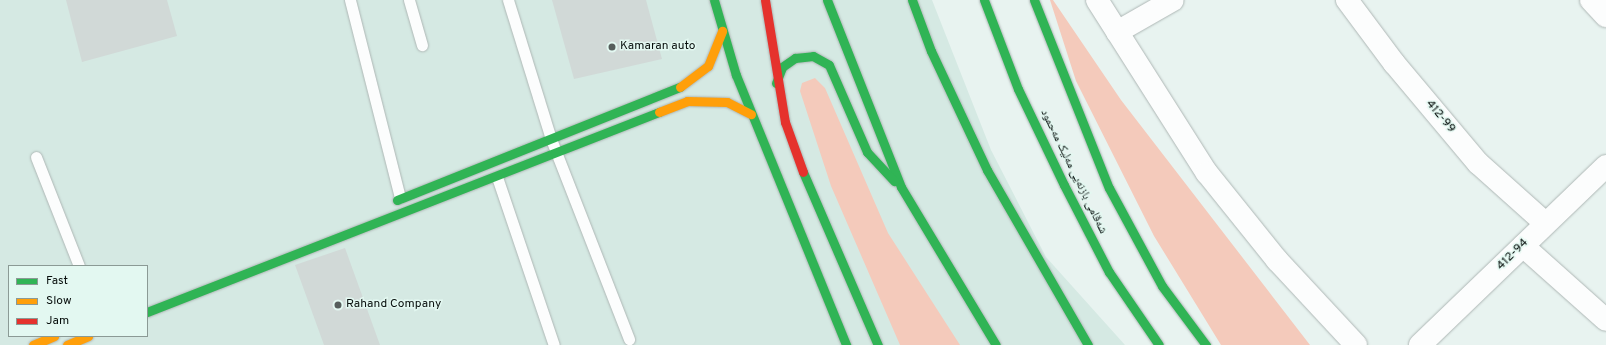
<!DOCTYPE html>
<meta charset="utf-8">
<style>
body{margin:0}
#map{position:relative;width:1606px;height:345px;overflow:hidden;background:#e8f3f0;font-family:Overpass,"Noto Naskh Arabic",sans-serif}
div>[style]{position:absolute}
[style*='--x']{left:calc(var(--x)*1px);top:calc(var(--y)*1px);width:calc(var(--w)*1px);rotate:calc(var(--a)*1deg)}
.built>*{inset:0;background:#d5e9e3}
.green>*{inset:0;background:#f4cabb}
.building>*{inset:0;background:#d1d9d7}
.roads{filter:drop-shadow(0 0 1px #aeb7b5) drop-shadow(0 0 1px #aeb7b5)}
.lane>*{height:11px;margin:-5.5px;padding:0 5.5px;transform-origin:5.5px;border-radius:5.5px;background:#fcfdfd}
.street>*{height:22px;margin:-11px;padding:0 11px;transform-origin:11px;border-radius:11px;background:#fcfdfd}
.fast>*{height:9px;margin:-4.5px;padding:0 4.5px;transform-origin:4.5px;border-radius:4.5px;background:#30b455}
.slow>*{height:9px;margin:-4.5px;padding:0 4.5px;transform-origin:4.5px;border-radius:4.5px;background:#ff9f0a}
.jam>*{height:9px;margin:-4.5px;padding:0 4.5px;transform-origin:4.5px;border-radius:4.5px;background:#e5322d}
.dots>*{width:11px;height:11px;translate:-50% -50%;box-sizing:border-box;border:2px solid #e3f8f1;border-radius:50%}
span{translate:-50% -50%;white-space:nowrap;text-align:center;line-height:1.15;-webkit-text-stroke:3px #e3f8f1;paint-order:stroke}
.poi-label{font-size:12px;color:#070e0c}
.left{translate:0 -50%;text-align:left}
.street-label{font-size:12px;color:#070e0c}
.legend{position:absolute;left:8px;top:265px;width:140px;height:72px;box-sizing:border-box;background:#e3f8f1;border:1px solid #8b9a95;margin:0;padding:5px 7px;list-style:none;font-size:12px;color:#070e0c}
.legend li{display:flex;align-items:center;gap:8px;height:20px}
.legend b{width:20px;border:1px solid #8b9a95}
</style>
<div id="map">
<div class="built">
<i style="clip-path:polygon(evenodd,0 0,932px 0,991px 150px,1046px 257px,1125px 345px,0 345px,0 0,9px 266px,147px 266px,147px 336px,9px 336px,9px 266px)"></i>
</div>
<div class="green">
<i style="clip-path:polygon(1050px 0,1053px 0,1121px 100px,1310px 345px,1221px 345px,1154px 236px,1076px 81px)"></i>
<i style="clip-path:polygon(815px 78px,825px 88px,888px 233px,960px 345px,900px 345px,831px 186px,800px 91px,802px 83px)"></i>
</div>
<div class="building">
<i style="clip-path:polygon(66px 0,167px 0,177px 36px,82px 62px)"></i>
<i style="clip-path:polygon(552px 0,646px 0,662px 59px,574px 79px)"></i>
<i style="clip-path:polygon(345px 248px,380px 345px,324px 345px,295px 265px)"></i>
</div>
<div class="roads">
<div class="lane">
<i style="--x:350;--y:0;--w:204;--a:75.8"></i>
<i style="--x:409;--y:0;--w:47;--a:73.9"></i>
<i style="--x:508;--y:0;--w:145;--a:72.8"></i>
<i style="--x:551;--y:139;--w:215;--a:68.7"></i>
<i style="--x:36;--y:157;--w:117;--a:68.5"></i>
<i style="--x:497;--y:177;--w:177;--a:71.3"></i>
</div>
<div class="street">
<i style="--x:1097;--y:0;--w:205;--a:57.6"></i>
<i style="--x:1207;--y:173;--w:112;--a:51.2"></i>
<i style="--x:1277;--y:260;--w:116;--a:47.1"></i>
<i style="--x:1347;--y:0;--w:79;--a:53.3"></i>
<i style="--x:1394;--y:63;--w:131;--a:50"></i>
<i style="--x:1478;--y:163;--w:90;--a:41.8"></i>
<i style="--x:1591;--y:0;--w:22;--a:47"></i>
<i style="--x:1117;--y:32;--w:64;--a:-29.7"></i>
<i style="--x:1523;--y:246;--w:111;--a:41.7"></i>
<i style="--x:1420;--y:345;--w:258;--a:-43.9"></i>
</div>
<div class="fast">
<i style="--x:714;--y:0;--w:78;--a:73.7"></i>
<i style="--x:736;--y:75;--w:292;--a:67.8"></i>
<i style="--x:827;--y:0;--w:201;--a:68.4"></i>
<i style="--x:901;--y:187;--w:184;--a:59"></i>
<i style="--x:912;--y:0;--w:54;--a:69.6"></i>
<i style="--x:931;--y:51;--w:132;--a:64.8"></i>
<i style="--x:987;--y:170;--w:202;--a:60"></i>
<i style="--x:984;--y:0;--w:95;--a:69.1"></i>
<i style="--x:1018;--y:89;--w:106;--a:64.4"></i>
<i style="--x:1064;--y:185;--w:98;--a:62.7"></i>
<i style="--x:1109;--y:272;--w:88;--a:55.6"></i>
<i style="--x:1034;--y:0;--w:202;--a:68.3"></i>
<i style="--x:1109;--y:188;--w:111;--a:61.6"></i>
<i style="--x:1162;--y:286;--w:74;--a:53.3"></i>
<i style="--x:776;--y:83;--w:17;--a:-69"></i>
<i style="--x:782;--y:67;--w:16;--a:-35"></i>
<i style="--x:795;--y:58;--w:18;--a:-6"></i>
<i style="--x:813;--y:56;--w:18;--a:29"></i>
<i style="--x:829;--y:65;--w:95;--a:66.4"></i>
<i style="--x:867;--y:152;--w:40;--a:47"></i>
<i style="--x:803;--y:172;--w:189;--a:66.6"></i>
<i style="--x:397;--y:200;--w:305;--a:-21.8"></i>
<i style="--x:147;--y:312;--w:550;--a:-21.34"></i>
</div>
<div class="slow">
<i style="--x:680;--y:87;--w:35;--a:-37"></i>
<i style="--x:708;--y:66;--w:38;--a:-68"></i>
<i style="--x:659;--y:112;--w:30;--a:-21"></i>
<i style="--x:687;--y:101;--w:40;--a:1.4"></i>
<i style="--x:727;--y:102;--w:27;--a:27"></i>
<i style="--x:33;--y:345;--w:23;--a:-23"></i>
<i style="--x:67;--y:345;--w:23;--a:-23"></i>
</div>
<div class="jam">
<i style="--x:765;--y:0;--w:124;--a:80.7"></i>
<i style="--x:785;--y:122;--w:53;--a:70.2"></i>
</div>
</div>
<div class="dots">
<i style="left:612px;top:47px;background:#565e5c"></i>
<i style="left:338px;top:305px;background:#565e5c"></i>
</div>
<div class="poi-label">
<span class="left" style="left:620px;top:47px">Kamaran auto</span>
<span class="left" style="left:346px;top:305px">Rahand Company</span>
</div>
<div class="street-label">
<span style="left:1440px;top:117px;rotate:50deg">412-99</span>
<span style="left:1073px;top:172px;rotate:64deg">شەقامی بازنەیی مەلیک مەحمود</span>
<span style="left:1513px;top:255px;rotate:-45deg">412-94</span>
</div>
<ul class="legend">
<li><b style="height:5px;background:#30b455"></b>Fast</li>
<li><b style="height:5px;background:#ff9f0a"></b>Slow</li>
<li><b style="height:5px;background:#e5322d"></b>Jam</li>
</ul>
</div>
